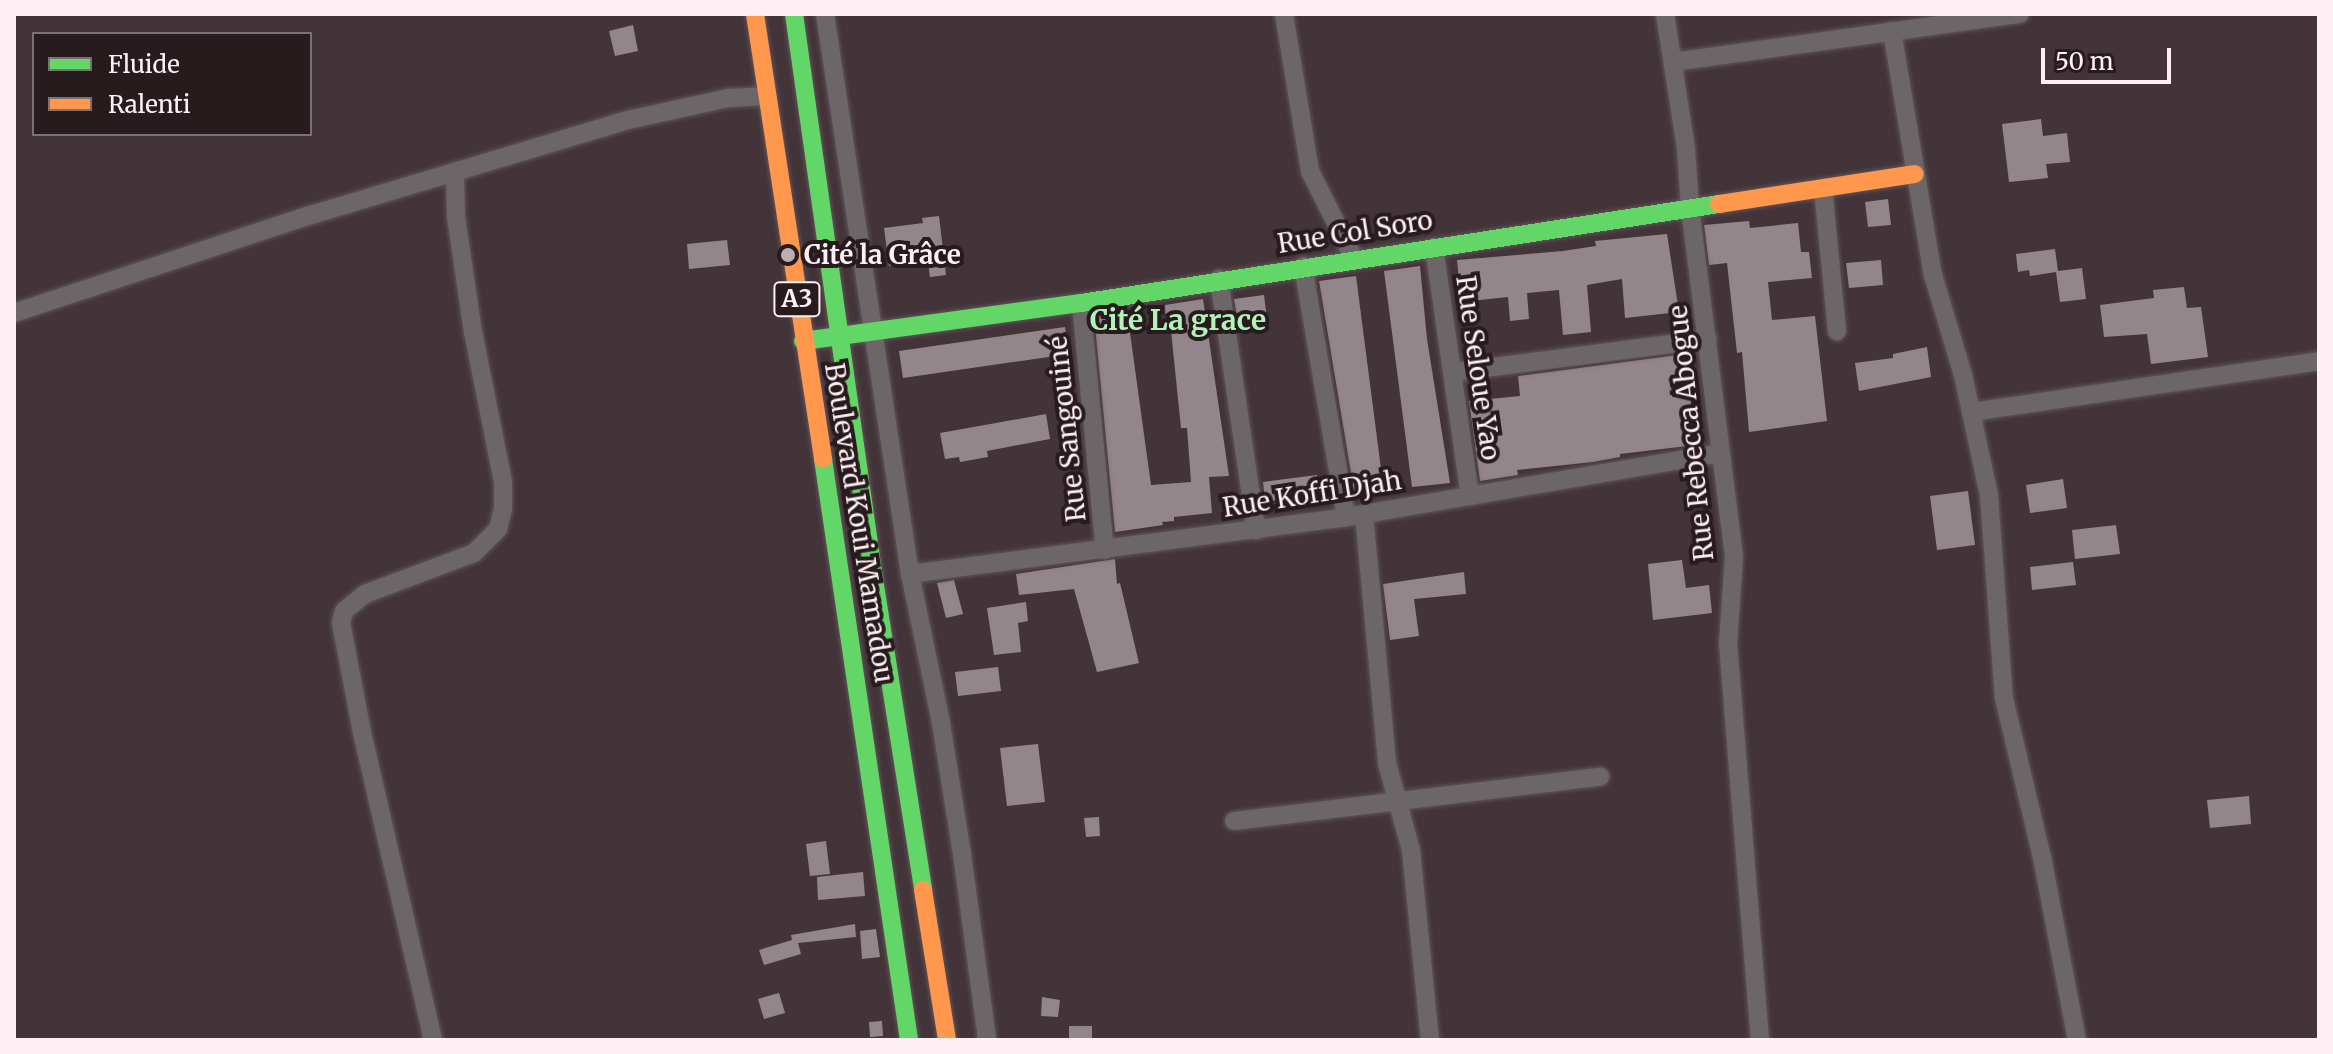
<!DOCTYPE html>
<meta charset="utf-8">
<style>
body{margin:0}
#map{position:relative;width:2333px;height:1054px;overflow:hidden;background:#433439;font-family:Merriweather,serif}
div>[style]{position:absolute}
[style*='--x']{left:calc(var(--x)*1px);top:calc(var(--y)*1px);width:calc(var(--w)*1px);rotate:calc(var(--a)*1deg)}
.building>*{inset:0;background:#93868a}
.roads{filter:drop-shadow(0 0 2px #5f5458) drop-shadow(0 0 2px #5f5458)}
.street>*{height:18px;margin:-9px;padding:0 9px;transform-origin:9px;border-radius:9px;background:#6c6668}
.fast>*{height:18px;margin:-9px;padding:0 9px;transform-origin:9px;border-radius:9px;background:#63d668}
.slow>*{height:18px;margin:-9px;padding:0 9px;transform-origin:9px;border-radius:9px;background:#ff974d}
.dots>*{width:22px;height:22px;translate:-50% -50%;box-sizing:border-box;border:4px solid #271b1e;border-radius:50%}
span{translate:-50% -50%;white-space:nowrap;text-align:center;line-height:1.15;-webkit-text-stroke:8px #271b1e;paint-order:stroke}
.shield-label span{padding:2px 6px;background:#271b1e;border:2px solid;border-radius:6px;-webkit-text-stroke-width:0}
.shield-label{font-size:24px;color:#fef0f4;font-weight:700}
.street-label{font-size:26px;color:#fef0f4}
.poi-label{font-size:26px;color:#fef0f4;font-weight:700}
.left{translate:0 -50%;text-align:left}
.neighbourhood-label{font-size:28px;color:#b3f2b9;font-weight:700}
.frame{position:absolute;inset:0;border:16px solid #fef0f4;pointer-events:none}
.legend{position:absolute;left:32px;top:32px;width:280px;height:104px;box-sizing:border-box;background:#271b1e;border:2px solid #7d7074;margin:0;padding:10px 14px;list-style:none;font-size:24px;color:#fef0f4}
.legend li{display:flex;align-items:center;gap:16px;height:40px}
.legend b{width:40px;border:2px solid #7d7074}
.scale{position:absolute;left:2041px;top:48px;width:130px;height:36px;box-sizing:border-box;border:4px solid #fef0f4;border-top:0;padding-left:10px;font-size:24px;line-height:28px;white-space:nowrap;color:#fef0f4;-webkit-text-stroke:6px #271b1e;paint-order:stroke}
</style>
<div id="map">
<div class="building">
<i style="clip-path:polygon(633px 25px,638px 51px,615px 56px,609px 31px)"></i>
<i style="clip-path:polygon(2041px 119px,2043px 136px,2067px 133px,2070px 162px,2046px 164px,2048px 178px,2009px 182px,2002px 124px)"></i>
<i style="clip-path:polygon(1888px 199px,1891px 225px,1868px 227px,1865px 202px)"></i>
<i style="clip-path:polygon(939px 216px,946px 275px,930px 277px,928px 261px,889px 266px,884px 228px,923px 223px,922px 218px)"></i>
<i style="clip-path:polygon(1749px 221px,1750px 228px,1798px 223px,1801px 252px,1809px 252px,1812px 278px,1768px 282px,1772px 320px,1815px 316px,1827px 421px,1749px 432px,1742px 352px,1737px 353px,1727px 263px,1709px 265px,1704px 225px)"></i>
<i style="clip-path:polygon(1667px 234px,1679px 312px,1625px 318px,1622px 279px,1587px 285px,1591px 332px,1563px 335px,1559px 290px,1527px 293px,1529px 319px,1510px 321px,1508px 297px,1461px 302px,1457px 260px,1563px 251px,1596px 246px,1595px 241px)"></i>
<i style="clip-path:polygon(727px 240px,730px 265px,689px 269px,687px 244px)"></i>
<i style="clip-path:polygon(2055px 249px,2058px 271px,2082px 268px,2086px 299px,2060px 302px,2056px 272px,2030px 276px,2029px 270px,2018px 272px,2016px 254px)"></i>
<i style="clip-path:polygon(1881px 260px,1883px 285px,1849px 288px,1846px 263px)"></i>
<i style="clip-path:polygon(1420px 266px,1427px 339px,1450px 483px,1412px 487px,1384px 271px)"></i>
<i style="clip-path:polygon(1356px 276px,1384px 492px,1355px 497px,1319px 281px)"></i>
<i style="clip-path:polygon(2184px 287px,2187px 308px,2201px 307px,2208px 357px,2151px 364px,2147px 334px,2104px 337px,2100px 305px,2154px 298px,2153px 290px)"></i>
<i style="clip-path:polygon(1264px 295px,1267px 319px,1238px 323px,1234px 299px)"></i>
<i style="clip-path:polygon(1203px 299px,1229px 476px,1209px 477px,1212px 513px,1174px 517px,1174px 521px,1162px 522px,1163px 525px,1115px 532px,1094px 316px,1127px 311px,1151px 485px,1191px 482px,1187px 428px,1181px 428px,1170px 321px,1166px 322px,1165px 305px)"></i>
<i style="clip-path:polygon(1065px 327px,1069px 354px,903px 378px,899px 351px)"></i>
<i style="clip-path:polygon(1927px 347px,1931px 377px,1859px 391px,1855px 363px,1893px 358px,1893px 354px)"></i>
<i style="clip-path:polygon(1685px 354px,1696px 445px,1620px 454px,1620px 457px,1593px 462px,1517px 470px,1518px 475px,1480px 481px,1469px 401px,1520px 396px,1518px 376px)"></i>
<i style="clip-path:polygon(1046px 414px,1050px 439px,987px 451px,988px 457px,960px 462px,959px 457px,945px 459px,940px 433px)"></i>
<i style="clip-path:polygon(1317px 475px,1319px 497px,1265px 501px,1263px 482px)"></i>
<i style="clip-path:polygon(2063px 479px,2067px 508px,2030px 513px,2026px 485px)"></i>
<i style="clip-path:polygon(1968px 491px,1975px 545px,1937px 550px,1930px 496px)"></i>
<i style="clip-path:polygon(2116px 525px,2120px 554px,2075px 559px,2072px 530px)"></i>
<i style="clip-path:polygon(1115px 559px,1117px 584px,1120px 583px,1139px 663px,1097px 672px,1074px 589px,1019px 595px,1016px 574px)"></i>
<i style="clip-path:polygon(1682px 560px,1686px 588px,1709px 585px,1712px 613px,1653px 620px,1648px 564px)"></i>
<i style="clip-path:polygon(2073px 562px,2076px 585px,2032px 590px,2030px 567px)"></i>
<i style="clip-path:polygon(1464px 572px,1466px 594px,1414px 599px,1419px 636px,1390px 640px,1383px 584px)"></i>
<i style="clip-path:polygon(954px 580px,963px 614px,946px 618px,937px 583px)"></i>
<i style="clip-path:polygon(1026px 602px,1028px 621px,1018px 623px,1021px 652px,994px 655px,987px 608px)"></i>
<i style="clip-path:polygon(998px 667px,1001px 691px,958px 696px,955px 672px)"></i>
<i style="clip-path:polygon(1038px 744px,1045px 802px,1007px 806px,1000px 748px)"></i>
<i style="clip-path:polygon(2249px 796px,2251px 824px,2210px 828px,2207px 800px)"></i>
<i style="clip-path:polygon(1099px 817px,1100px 836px,1086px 837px,1084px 818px)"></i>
<i style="clip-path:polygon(826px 841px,830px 874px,810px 876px,806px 844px)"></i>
<i style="clip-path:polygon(863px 872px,865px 896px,818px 900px,817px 877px)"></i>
<i style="clip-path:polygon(855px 924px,856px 937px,798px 943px,801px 954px,764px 965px,759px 950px,792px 940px,791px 935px)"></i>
<i style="clip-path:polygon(876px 929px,880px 957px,862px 959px,860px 931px)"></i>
<i style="clip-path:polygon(779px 993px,785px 1013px,764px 1019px,758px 999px)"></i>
<i style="clip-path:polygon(1042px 997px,1060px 1000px,1058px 1017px,1041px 1016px)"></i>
<i style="clip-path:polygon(882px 1021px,883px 1036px,870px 1037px,869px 1022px)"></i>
<i style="clip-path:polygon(1069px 1026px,1092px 1026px,1092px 1040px,1069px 1040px)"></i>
</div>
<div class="roads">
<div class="street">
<i style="--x:825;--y:14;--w:566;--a:81.37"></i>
<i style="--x:910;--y:574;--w:152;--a:78.2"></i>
<i style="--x:941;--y:723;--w:133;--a:80.9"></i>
<i style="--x:962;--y:854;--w:188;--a:82.3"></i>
<i style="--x:1284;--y:14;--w:159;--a:80.6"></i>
<i style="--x:1310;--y:171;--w:98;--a:63.4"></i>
<i style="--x:1665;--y:14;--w:136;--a:81.1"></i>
<i style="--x:1686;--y:148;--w:60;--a:86.2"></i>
<i style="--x:1690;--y:208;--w:351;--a:82.8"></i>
<i style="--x:1734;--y:556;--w:87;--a:93.9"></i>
<i style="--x:1728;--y:643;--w:398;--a:85.4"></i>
<i style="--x:1892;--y:31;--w:247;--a:80.5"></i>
<i style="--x:1933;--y:275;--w:104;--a:73.3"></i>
<i style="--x:1963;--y:375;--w:123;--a:77.8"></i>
<i style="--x:1989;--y:495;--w:204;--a:85.8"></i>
<i style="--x:2004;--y:698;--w:163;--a:76.6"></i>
<i style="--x:2042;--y:857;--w:186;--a:79.2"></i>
<i style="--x:1673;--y:62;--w:350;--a:-7.9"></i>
<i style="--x:1823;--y:188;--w:144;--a:84.4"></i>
<i style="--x:1434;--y:247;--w:252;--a:81.8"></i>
<i style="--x:1303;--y:266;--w:255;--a:80.3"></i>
<i style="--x:1219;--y:279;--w:254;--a:81.6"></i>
<i style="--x:1081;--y:303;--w:248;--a:84.5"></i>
<i style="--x:14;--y:313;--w:313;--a:-18.3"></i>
<i style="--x:311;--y:215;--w:331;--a:-16.7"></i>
<i style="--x:628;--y:120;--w:103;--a:-12.3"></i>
<i style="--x:729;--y:98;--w:36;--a:-3"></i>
<i style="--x:1455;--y:372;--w:255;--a:-7.4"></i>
<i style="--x:1971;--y:412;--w:352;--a:-8.3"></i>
<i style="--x:1364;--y:514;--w:250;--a:84.7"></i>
<i style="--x:1387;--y:763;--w:90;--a:74.6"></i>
<i style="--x:1411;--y:850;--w:191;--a:84.3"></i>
<i style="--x:910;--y:574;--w:440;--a:-7.4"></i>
<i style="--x:1346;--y:517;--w:378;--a:-9.7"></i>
<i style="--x:1234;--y:821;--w:369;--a:-6.9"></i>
<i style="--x:433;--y:1040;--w:316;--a:-103"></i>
<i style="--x:362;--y:732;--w:111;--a:-100.9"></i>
<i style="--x:341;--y:623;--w:12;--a:-76"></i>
<i style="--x:344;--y:611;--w:27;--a:-39"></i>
<i style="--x:365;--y:594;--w:116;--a:-20.6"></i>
<i style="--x:474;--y:553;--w:34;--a:-45"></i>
<i style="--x:498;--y:529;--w:21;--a:-76"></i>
<i style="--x:503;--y:509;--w:27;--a:-90"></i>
<i style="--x:503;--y:482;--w:153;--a:-101.3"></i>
<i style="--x:473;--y:332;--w:116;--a:-98.4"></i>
<i style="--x:456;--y:217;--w:45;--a:-91.3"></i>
</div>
<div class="fast">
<i style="--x:794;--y:14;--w:571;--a:81.94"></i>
<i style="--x:874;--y:579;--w:315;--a:81"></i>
<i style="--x:803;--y:341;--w:281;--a:-7.8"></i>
<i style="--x:1081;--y:303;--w:646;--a:-8.82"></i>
<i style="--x:823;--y:459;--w:587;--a:81.58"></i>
</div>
<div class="slow">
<i style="--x:755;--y:14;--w:450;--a:81.3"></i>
<i style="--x:1719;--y:204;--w:198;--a:-8.7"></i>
<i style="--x:923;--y:890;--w:152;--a:80.9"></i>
</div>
</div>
<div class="dots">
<i style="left:788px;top:255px;background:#bdaeb3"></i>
</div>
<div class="shield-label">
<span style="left:797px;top:299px">A3</span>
</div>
<div class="street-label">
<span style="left:1355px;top:232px;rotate:-9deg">Rue Col Soro</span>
<span style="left:1478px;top:368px;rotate:82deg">Rue Seloue Yao</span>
<span style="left:1067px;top:429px;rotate:-96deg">Rue Sangouiné</span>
<span style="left:1691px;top:433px;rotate:-96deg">Rue Rebecca Abogue</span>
<span style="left:1312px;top:494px;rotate:-9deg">Rue Koffi Djah</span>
<span style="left:859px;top:523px;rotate:81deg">Boulevard Koui Mamadou</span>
</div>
<div class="poi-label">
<span class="left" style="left:804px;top:255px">Cité la Grâce</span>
</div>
<div class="neighbourhood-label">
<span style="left:1178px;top:320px">Cité La grace</span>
</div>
<div class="frame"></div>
<ul class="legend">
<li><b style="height:10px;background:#63d668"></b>Fluide</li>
<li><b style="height:10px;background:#ff974d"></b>Ralenti</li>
</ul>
<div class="scale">50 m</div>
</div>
